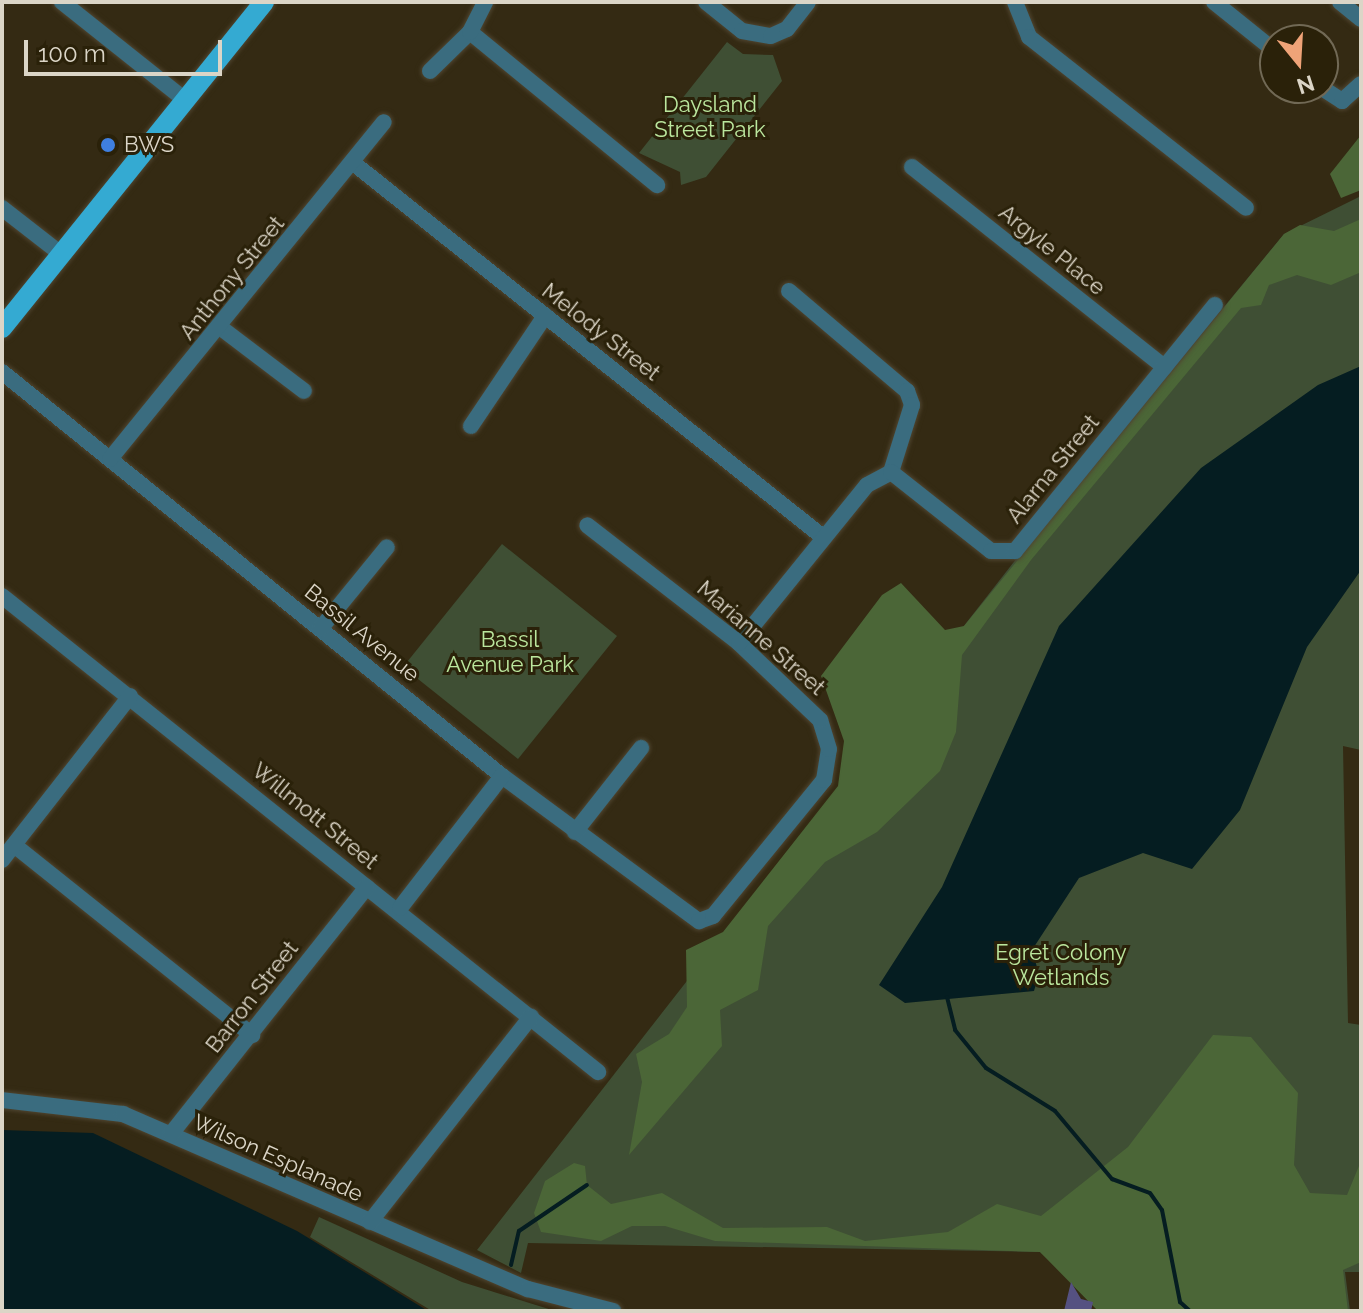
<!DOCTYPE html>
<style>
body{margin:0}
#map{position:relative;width:1363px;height:1313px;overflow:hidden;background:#342a13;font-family:Raleway,sans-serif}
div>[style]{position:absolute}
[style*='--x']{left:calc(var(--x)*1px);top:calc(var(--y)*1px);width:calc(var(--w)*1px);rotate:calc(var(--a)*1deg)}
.green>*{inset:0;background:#3f4f34}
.forest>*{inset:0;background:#4b6637}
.water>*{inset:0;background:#051d21}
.stream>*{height:4px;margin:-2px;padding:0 2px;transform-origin:2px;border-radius:2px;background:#051d21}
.building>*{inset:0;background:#555181}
.roads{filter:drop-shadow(0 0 2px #4f4530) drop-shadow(0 0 2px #4f4530)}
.minor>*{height:16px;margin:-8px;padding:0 8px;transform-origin:8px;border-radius:8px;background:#3a6c7f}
.major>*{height:20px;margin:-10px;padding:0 10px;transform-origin:10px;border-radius:10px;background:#34aad2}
.dots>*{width:22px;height:22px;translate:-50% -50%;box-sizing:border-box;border:4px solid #2a2109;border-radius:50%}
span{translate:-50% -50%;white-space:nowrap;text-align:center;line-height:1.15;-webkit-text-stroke:6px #2a2109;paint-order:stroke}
.park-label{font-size:22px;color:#bbe79e}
.poi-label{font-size:22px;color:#dbd5c7}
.left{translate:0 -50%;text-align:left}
.street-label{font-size:22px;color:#dbd5c7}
.frame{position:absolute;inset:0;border:4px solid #dbd5c7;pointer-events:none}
.north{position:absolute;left:1259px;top:24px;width:80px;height:80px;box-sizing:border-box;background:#2a2109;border:2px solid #716955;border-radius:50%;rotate:162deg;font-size:22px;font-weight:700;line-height:32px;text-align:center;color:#dbd5c7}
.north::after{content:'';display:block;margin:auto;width:28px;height:36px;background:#efa378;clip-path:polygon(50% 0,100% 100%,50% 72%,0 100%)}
.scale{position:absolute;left:24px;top:40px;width:198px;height:36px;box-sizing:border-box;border:4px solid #dbd5c7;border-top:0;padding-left:10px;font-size:24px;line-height:28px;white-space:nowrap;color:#dbd5c7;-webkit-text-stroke:6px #2a2109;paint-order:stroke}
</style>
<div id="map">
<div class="green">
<i style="clip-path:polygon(727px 42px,743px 54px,773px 55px,782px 81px,706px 177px,681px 185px,680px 172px,639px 153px)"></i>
<i style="clip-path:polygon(1361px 196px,1361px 750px,1343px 746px,1348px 1023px,1361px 1025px,1361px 1272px,1345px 1272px,1350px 1311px,1104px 1311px,1040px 1252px,528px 1243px,521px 1273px,477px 1250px,1013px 563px,1284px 234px)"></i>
<i style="clip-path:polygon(502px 544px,617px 636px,518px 759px,403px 667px)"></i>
<i style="clip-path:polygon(319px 1217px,462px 1282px,555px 1311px,432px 1311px,310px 1237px)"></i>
</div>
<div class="forest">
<i style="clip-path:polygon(1361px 135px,1361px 190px,1341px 198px,1330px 174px)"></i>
<i style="clip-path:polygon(1361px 219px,1359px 273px,1331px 285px,1297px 275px,1269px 285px,1261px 305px,1241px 308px,1031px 560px,962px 655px,956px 732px,940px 771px,877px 832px,825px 862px,768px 926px,758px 990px,720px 1010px,722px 1046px,629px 1155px,642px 1082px,636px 1054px,669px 1034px,687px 1007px,686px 950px,723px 932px,838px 786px,844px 741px,821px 676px,882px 595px,901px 583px,945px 630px,964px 626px,1284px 234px,1300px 225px,1334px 231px)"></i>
<i style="clip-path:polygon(1213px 1035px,1251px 1037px,1298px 1093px,1294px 1165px,1310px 1193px,1347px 1195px,1361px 1161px,1361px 1262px,1343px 1270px,1348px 1311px,1098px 1311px,1040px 1252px,715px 1241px,665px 1226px,632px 1226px,601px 1241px,541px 1232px,534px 1213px,545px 1181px,574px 1163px,585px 1166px,587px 1185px,611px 1204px,662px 1193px,723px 1228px,827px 1227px,865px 1241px,948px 1232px,997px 1204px,1041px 1216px,1128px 1147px)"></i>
</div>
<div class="water">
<i style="clip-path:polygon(1361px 366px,1361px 570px,1307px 647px,1240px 810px,1192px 869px,1143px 853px,1079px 878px,1032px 950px,1039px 974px,1034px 991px,905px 1003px,879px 985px,942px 887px,1059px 626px,1201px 468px,1318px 385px)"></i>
<i style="clip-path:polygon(2px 1130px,93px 1133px,297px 1231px,428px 1311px,2px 1311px)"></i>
</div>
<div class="stream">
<i style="--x:947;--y:997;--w:34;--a:76"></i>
<i style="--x:955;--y:1030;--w:49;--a:50.8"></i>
<i style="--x:986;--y:1068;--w:81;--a:31.9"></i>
<i style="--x:1055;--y:1111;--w:89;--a:50"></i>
<i style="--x:1112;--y:1179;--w:40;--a:20.2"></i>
<i style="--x:1150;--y:1193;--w:21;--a:55"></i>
<i style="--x:1162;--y:1210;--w:94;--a:78.9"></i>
<i style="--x:1180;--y:1302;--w:13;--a:42"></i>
<i style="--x:511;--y:1265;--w:35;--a:-77"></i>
<i style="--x:519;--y:1231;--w:82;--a:-34.1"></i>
</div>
<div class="building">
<i style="clip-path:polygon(1071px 1282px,1081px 1299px,1093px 1302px,1091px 1311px,1064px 1311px)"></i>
</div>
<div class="roads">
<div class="minor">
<i style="--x:62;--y:2;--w:157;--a:38.5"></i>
<i style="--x:706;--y:2;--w:46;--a:38.9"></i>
<i style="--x:742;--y:31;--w:29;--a:10"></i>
<i style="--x:771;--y:36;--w:17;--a:-24"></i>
<i style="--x:787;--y:29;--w:34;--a:-52"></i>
<i style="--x:1015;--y:2;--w:38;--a:68"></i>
<i style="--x:1029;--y:37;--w:276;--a:38.2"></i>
<i style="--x:1214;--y:2;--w:78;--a:38.8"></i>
<i style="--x:1340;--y:2;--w:27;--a:39"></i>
<i style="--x:470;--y:32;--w:242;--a:39.3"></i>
<i style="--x:430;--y:71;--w:56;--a:-44.3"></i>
<i style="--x:470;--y:32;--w:34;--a:-63"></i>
<i style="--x:1322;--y:88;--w:24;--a:33"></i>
<i style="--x:1342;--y:101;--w:25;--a:-42"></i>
<i style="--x:352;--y:162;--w:602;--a:38.53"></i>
<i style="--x:912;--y:167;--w:322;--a:38.4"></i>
<i style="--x:2;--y:208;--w:75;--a:37.9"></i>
<i style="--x:789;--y:291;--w:155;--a:40.3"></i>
<i style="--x:907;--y:391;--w:15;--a:70"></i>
<i style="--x:912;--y:405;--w:70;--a:107.4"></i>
<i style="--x:221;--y:328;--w:104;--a:37.2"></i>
<i style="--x:2;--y:372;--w:643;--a:38.94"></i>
<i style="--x:502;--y:776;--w:245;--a:36.4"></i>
<i style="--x:699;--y:921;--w:15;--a:-20"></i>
<i style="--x:713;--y:916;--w:176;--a:-50.8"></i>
<i style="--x:824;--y:780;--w:31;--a:-81"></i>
<i style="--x:829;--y:749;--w:30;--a:-107"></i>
<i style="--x:820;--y:720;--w:112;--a:-136.5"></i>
<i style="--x:739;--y:643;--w:192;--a:-142.2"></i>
<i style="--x:471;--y:426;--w:133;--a:-56.1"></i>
<i style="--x:110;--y:459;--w:434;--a:-50.9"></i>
<i style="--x:2;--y:596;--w:763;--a:38.61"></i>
<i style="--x:321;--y:628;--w:104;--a:-50.8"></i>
<i style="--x:739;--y:643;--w:203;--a:-51"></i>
<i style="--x:867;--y:485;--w:27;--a:-28"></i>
<i style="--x:891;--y:472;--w:127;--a:38.3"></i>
<i style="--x:991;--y:551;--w:24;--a:0"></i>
<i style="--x:1015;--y:551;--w:317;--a:-50.9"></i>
<i style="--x:575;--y:832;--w:107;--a:-51.8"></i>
<i style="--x:14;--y:845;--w:305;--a:38.6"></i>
<i style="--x:2;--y:860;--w:208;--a:-52"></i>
<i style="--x:400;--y:908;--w:167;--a:-52.3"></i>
<i style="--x:2;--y:1100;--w:122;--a:6.6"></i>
<i style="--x:123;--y:1114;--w:441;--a:23.4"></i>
<i style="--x:528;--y:1289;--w:88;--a:14.5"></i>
<i style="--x:171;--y:1134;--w:315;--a:-51.6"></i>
<i style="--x:370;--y:1222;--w:261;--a:-51.9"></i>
</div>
<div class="major">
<i style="--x:2;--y:328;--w:418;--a:-51.2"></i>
</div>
</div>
<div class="dots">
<i style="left:108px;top:145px;background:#3f7fe0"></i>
</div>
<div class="park-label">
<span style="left:710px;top:117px">Daysland<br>Street Park</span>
<span style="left:510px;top:652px">Bassil<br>Avenue Park</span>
<span style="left:1061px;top:965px">Egret Colony<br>Wetlands</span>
</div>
<div class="poi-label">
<span class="left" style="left:124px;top:145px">BWS</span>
</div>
<div class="street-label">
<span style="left:1052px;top:250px;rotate:39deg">Argyle Place</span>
<span style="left:232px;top:278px;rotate:-51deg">Anthony Street</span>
<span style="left:601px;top:332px;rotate:38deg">Melody Street</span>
<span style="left:1053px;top:469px;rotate:-51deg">Alarna Street</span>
<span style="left:362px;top:633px;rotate:39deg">Bassil Avenue</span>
<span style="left:761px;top:638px;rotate:41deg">Marianne Street</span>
<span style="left:315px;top:816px;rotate:39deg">Willmott Street</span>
<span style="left:252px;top:997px;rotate:-52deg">Barron Street</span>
<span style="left:278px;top:1158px;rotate:24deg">Wilson Esplanade</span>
</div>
<div class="frame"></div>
<div class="north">N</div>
<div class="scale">100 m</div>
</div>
